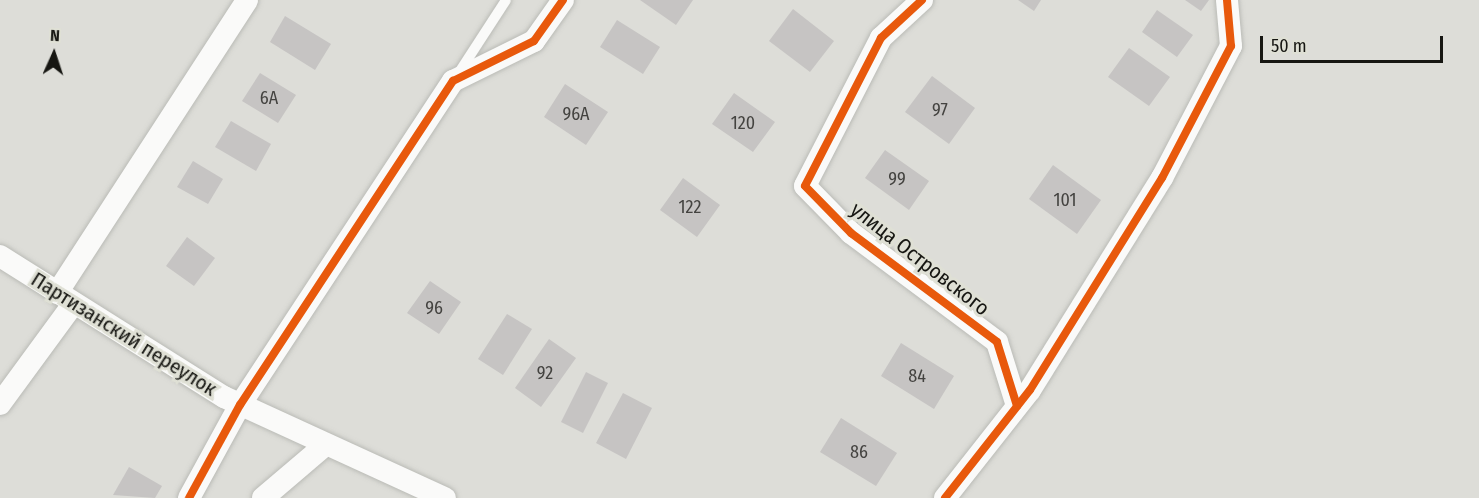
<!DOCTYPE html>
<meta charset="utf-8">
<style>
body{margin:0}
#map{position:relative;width:1479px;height:498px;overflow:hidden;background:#ddddd8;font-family:"Fira Sans Condensed",sans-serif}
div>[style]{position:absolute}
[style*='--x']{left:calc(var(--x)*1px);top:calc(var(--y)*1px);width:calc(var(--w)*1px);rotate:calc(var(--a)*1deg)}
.building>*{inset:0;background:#c6c4c3}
.roads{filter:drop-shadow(0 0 2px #babbb6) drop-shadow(0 0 2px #babbb6)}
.lane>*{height:10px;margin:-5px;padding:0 5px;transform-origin:5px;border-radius:5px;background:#fafaf9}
.street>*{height:22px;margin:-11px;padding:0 11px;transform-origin:11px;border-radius:11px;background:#fafaf9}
.cycleway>*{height:8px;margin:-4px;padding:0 4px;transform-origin:4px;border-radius:4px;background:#e8590c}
span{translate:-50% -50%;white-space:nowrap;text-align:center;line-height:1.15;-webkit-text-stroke:6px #dfe0d5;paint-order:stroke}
.number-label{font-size:18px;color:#444340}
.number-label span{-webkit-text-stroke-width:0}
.street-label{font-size:21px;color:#161612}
.north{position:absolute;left:24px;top:24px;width:60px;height:60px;-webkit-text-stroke:4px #dfe0d5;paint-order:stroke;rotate:3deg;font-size:16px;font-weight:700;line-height:24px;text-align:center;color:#161612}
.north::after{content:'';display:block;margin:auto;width:21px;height:27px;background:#161612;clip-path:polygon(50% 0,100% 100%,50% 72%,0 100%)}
.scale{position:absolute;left:1260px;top:36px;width:183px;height:27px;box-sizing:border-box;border:3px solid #161612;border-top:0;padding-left:8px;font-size:18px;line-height:21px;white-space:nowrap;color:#161612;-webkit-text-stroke:4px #dfe0d5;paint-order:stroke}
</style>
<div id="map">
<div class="building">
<i style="clip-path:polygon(640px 0,693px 0,676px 25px)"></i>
<i style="clip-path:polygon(1018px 0,1041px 0,1034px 11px)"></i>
<i style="clip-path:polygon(1185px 0,1209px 0,1201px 11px)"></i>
<i style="clip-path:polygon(793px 9px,834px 41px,810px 72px,769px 41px)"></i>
<i style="clip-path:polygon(1157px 10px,1193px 35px,1177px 57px,1142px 32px)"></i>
<i style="clip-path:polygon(285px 16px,331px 44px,315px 70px,270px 42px)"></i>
<i style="clip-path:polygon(617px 20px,660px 47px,643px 74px,600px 47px)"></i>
<i style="clip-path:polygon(1129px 48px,1170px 77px,1149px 106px,1108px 77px)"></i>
<i style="clip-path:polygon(260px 73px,296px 95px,278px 123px,242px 101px)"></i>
<i style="clip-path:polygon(932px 76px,975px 108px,949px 144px,905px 112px)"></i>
<i style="clip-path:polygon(565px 84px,608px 112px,586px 145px,544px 117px)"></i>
<i style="clip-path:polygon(734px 93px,775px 122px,753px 152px,712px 124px)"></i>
<i style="clip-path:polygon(231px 121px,271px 144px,256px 171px,215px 147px)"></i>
<i style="clip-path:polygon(885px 150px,929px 181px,909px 210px,865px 178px)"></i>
<i style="clip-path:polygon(193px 161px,223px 179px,208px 204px,177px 187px)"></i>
<i style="clip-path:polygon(1053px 165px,1101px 200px,1077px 234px,1029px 199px)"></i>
<i style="clip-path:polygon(683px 178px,720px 205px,697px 237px,660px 210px)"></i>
<i style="clip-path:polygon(187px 237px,215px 258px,194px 286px,166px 266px)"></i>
<i style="clip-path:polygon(430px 281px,461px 302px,439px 334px,407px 313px)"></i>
<i style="clip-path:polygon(507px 314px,532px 329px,503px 375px,478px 359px)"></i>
<i style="clip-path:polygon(549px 339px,576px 358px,541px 407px,515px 388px)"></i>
<i style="clip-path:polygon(901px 343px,954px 376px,934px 409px,881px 376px)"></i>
<i style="clip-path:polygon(586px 372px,608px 383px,583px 433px,561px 422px)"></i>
<i style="clip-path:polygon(623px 393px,652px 408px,626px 459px,596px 443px)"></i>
<i style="clip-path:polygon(841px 418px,897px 453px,876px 486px,820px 452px)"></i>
<i style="clip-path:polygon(129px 467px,162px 486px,155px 498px,113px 495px)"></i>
</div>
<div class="roads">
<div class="lane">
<i style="--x:458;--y:74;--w:88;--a:-57"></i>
</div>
<div class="street">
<i style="--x:922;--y:0;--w:56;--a:137.2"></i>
<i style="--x:881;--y:38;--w:166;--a:117.2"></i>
<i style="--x:805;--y:186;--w:66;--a:45.6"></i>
<i style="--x:851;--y:233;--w:182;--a:36.7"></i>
<i style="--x:997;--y:342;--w:67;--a:72.6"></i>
<i style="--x:0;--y:256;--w:265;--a:32.2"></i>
<i style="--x:224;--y:397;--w:243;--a:24.6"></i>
<i style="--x:57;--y:293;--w:349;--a:-57"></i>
<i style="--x:0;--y:404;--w:125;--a:-53.8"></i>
<i style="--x:189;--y:498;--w:106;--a:-61.3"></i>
<i style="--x:240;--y:405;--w:388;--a:-56.7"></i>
<i style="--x:453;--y:81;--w:90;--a:-26.3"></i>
<i style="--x:534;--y:41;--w:50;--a:-54.7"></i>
<i style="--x:263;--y:498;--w:80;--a:-40.4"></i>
<i style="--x:945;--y:498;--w:137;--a:-51.8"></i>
<i style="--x:1030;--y:390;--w:250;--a:-58.1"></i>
<i style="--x:1162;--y:178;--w:149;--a:-62.4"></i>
<i style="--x:1231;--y:46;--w:46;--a:-95"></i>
</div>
</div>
<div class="cycleway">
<i style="--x:922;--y:0;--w:56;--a:137.2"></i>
<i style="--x:881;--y:38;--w:166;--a:117.2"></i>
<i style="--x:805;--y:186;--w:66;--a:45.6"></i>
<i style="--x:851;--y:233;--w:182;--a:36.7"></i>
<i style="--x:997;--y:342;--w:67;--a:72.6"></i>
<i style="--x:189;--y:498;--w:106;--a:-61.3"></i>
<i style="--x:240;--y:405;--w:388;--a:-56.7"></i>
<i style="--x:453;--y:81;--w:90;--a:-26.3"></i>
<i style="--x:534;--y:41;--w:50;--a:-54.7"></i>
<i style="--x:945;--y:498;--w:137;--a:-51.8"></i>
<i style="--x:1030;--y:390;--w:250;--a:-58.1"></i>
<i style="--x:1162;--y:178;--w:149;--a:-62.4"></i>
<i style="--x:1231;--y:46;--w:46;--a:-95"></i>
</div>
<div class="number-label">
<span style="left:269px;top:98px">6А</span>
<span style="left:940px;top:110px">97</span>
<span style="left:576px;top:114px">96А</span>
<span style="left:743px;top:123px">120</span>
<span style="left:897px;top:179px">99</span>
<span style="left:1065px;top:200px">101</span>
<span style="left:690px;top:207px">122</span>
<span style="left:434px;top:308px">96</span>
<span style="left:545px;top:373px">92</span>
<span style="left:917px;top:376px">84</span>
<span style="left:859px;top:452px">86</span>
</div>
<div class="street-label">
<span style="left:920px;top:259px;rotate:38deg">улица Островского</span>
<span style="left:124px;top:334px;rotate:32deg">Партизанский переулок</span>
</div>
<div class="north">N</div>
<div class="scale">50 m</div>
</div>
